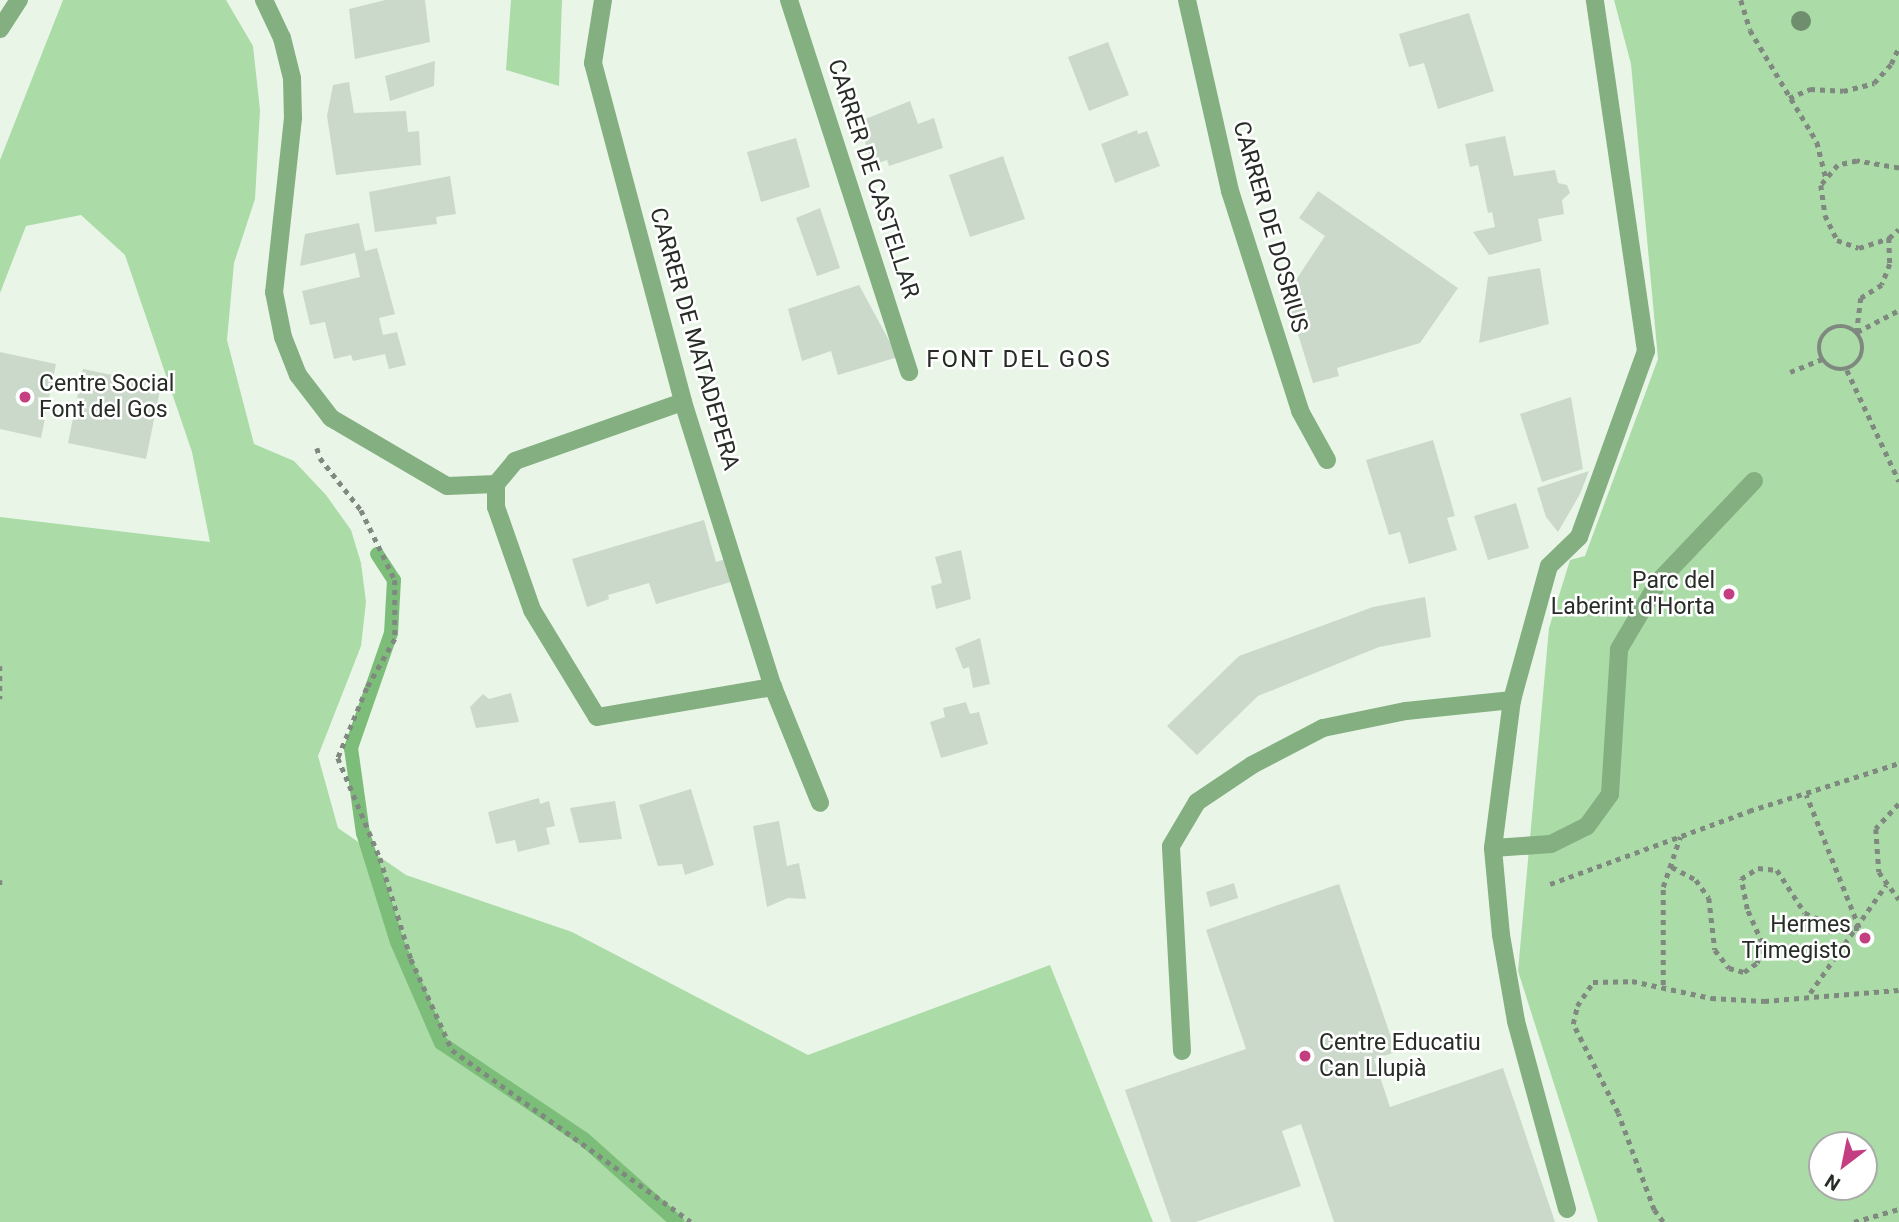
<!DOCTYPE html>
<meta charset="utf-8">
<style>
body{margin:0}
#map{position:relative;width:1899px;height:1222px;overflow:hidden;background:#e9f6e7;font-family:Roboto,sans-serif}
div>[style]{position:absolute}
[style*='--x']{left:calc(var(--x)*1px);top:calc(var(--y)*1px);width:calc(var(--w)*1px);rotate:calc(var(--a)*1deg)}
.green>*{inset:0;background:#abdba7}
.stream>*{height:14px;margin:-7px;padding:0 7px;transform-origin:7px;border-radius:7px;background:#7cbe79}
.building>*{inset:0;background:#cbd9ca}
.path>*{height:4.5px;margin-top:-2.25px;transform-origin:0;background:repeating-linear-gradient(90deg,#808980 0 5px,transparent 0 10px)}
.path>.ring{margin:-2.25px;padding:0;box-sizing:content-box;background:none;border:4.5px solid #808980;border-radius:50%}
.minor>*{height:18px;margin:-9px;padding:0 9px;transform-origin:9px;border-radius:9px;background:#84af81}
.trees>*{width:20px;height:20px;margin:-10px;border-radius:50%;background:#6e8e6d}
.dots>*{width:19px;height:19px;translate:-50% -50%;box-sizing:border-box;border:4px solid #fff;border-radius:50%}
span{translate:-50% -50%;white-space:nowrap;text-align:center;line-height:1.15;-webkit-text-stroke:5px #fff;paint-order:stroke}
.street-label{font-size:23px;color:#272c27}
.poi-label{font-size:23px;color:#272c27}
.left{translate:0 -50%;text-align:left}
.right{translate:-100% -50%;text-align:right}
.neighbourhood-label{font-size:24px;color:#272c27;letter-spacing:2px}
.north{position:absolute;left:1808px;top:1131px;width:70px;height:70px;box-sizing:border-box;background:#fff;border:2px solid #a9aba9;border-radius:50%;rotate:212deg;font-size:19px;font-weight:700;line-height:28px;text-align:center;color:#272c27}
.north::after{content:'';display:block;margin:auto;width:24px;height:32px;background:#c43f82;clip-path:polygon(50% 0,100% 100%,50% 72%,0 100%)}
</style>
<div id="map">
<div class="green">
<i style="clip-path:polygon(63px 0,226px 0,253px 46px,260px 110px,255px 199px,234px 263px,227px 340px,254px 444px,294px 461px,326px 495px,351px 530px,361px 563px,366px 602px,361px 646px,318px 756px,338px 828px,406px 875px,572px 932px,808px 1055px,1050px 965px,1153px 1222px,0 1222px,0 517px,210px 542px,192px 452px,125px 255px,81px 215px,26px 226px,0 293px,0 160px)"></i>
<i style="clip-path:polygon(511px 0,562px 0,559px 86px,506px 70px)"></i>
<i style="clip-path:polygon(evenodd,1614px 0,1899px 0,1899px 1222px,1598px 1222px,1518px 971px,1549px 628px,1570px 560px,1585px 556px,1658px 359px,1631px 64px,1614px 0,1822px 1145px,1864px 1145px,1864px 1187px,1822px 1187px,1822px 1145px)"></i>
</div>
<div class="stream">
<i style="--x:377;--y:554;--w:31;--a:57"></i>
<i style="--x:394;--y:580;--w:53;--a:93.2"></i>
<i style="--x:391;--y:633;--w:122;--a:109.2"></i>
<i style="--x:351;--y:748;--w:86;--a:82"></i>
<i style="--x:363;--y:833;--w:114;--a:72.7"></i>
<i style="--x:397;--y:942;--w:110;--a:66.5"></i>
<i style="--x:441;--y:1043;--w:172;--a:33.9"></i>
<i style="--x:584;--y:1139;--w:125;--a:41.7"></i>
</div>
<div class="building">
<i style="clip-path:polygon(385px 0,425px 0,430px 42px,355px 59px,349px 9px)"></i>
<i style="clip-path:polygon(1469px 13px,1494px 91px,1438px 109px,1424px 63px,1409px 67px,1399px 34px)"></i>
<i style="clip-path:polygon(1108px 42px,1129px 95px,1089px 111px,1068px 57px)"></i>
<i style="clip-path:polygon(435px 61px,434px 86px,390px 101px,385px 76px)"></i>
<i style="clip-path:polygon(349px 82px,354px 113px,406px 111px,408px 132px,419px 131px,421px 165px,336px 175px,327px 116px,333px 85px)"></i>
<i style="clip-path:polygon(910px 101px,918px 124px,934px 118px,943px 148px,889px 166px,887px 160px,873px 165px,858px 122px)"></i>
<i style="clip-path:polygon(1137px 130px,1138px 134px,1147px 131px,1160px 166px,1115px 183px,1101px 144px)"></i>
<i style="clip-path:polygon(1505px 136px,1514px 176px,1555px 170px,1558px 183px,1567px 185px,1570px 193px,1562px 200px,1564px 214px,1538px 219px,1542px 241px,1489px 255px,1473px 232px,1495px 227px,1492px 212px,1488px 213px,1478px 165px,1470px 167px,1465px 144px)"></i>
<i style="clip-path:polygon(796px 138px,810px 187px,761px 202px,747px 152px)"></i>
<i style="clip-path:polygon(1003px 156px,1025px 219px,970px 237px,949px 175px)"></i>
<i style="clip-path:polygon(450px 176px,456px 214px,436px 217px,437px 224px,375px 232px,369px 192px)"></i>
<i style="clip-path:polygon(1318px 191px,1458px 288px,1420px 343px,1337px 368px,1339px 376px,1313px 383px,1286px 295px,1325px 236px,1299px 218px)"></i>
<i style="clip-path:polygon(820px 208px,840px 268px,817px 276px,796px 218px)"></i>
<i style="clip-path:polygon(359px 223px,365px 251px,377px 248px,395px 314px,379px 318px,383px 335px,397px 332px,406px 365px,389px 369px,385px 354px,353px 361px,351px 355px,334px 359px,325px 322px,310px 325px,302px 291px,360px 277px,355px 253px,300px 266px,305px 234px)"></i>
<i style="clip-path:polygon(1540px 268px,1549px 324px,1479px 343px,1488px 277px)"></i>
<i style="clip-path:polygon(859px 285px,898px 357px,838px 375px,831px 351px,802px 361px,788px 309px)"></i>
<i style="clip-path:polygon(0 352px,56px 364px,41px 438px,0 429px)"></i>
<i style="clip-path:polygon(83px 369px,161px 385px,146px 459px,68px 443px)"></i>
<i style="clip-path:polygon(1571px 397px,1583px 469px,1542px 482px,1520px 414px)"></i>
<i style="clip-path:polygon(1433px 440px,1455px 516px,1447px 518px,1457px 550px,1409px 564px,1400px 532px,1389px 535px,1366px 460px)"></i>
<i style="clip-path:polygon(1589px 471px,1580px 494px,1558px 532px,1546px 517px,1537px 488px)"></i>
<i style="clip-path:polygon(1516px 503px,1529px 548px,1488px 560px,1474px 516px)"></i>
<i style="clip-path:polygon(704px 520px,716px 562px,728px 558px,734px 581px,656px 604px,649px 583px,608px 595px,609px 599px,587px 607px,572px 559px)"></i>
<i style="clip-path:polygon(961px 550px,971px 599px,936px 609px,931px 586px,942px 583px,935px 557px)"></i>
<i style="clip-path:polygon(1425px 597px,1431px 637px,1379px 647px,1258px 696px,1197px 755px,1167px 726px,1239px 656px,1373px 607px)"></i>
<i style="clip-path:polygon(980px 638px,990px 684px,973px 688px,969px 667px,963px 669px,955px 648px)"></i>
<i style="clip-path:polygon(511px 693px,519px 722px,476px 728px,470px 707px,483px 694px,489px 699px)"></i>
<i style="clip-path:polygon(966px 702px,970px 714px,979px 712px,988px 744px,941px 758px,930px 722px,945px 717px,943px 708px)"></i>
<i style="clip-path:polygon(691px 789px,714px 865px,685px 875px,682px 864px,658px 866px,639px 805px)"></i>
<i style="clip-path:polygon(539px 798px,540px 804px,549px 801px,555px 826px,546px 828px,550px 844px,518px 852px,515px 840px,496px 844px,488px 812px)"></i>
<i style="clip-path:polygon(615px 801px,622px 839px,579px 843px,570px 808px)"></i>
<i style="clip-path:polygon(779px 821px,787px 866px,799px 863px,806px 899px,788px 898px,767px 907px,753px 826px)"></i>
<i style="clip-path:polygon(1234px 883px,1238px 898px,1210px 907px,1206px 892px)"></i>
<i style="clip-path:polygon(1339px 884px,1396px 1052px,1374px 1059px,1390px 1107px,1503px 1068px,1555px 1222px,1334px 1222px,1301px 1124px,1282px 1131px,1301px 1186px,1196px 1222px,1171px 1222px,1125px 1090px,1246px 1049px,1206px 930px)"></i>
</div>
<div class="path">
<i style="--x:1741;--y:0;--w:31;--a:73"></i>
<i style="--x:1750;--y:30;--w:131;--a:59.1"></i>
<i style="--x:1817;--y:142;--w:37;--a:76"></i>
<i style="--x:1789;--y:98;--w:23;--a:-23"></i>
<i style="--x:1810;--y:89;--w:33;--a:3"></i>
<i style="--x:1843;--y:91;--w:32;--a:-14"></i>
<i style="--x:1874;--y:83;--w:25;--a:-48"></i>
<i style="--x:1891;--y:64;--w:19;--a:-65"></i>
<i style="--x:1899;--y:168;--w:43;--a:-170.5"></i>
<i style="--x:1857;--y:161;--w:19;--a:168"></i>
<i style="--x:1838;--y:165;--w:26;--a:130"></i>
<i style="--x:1821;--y:185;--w:30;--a:82"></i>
<i style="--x:1825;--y:215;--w:28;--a:64"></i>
<i style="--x:1837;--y:240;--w:23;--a:20"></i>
<i style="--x:1859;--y:248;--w:32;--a:-18"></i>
<i style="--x:1889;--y:238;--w:13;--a:-42"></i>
<i style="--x:1889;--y:238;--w:26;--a:88"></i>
<i style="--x:1890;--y:264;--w:22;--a:111"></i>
<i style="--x:1882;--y:285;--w:25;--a:148"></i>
<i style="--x:1861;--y:298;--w:34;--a:97"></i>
<i style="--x:1857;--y:332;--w:47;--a:-27.6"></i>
<i class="ring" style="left:1819px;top:326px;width:39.5px;height:39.5px"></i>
<i style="--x:1847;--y:370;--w:123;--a:64.9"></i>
<i style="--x:1790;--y:372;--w:35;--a:-22"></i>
<i style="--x:317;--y:448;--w:10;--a:73"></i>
<i style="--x:320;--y:458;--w:66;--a:51.7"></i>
<i style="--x:361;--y:510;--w:78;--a:64.1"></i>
<i style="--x:395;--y:580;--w:59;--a:90"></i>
<i style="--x:395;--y:639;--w:56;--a:119.7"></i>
<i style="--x:367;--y:688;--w:76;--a:112.5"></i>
<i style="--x:338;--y:758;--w:108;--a:67.2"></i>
<i style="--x:380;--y:858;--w:106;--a:72.9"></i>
<i style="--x:411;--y:959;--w:100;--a:65.7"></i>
<i style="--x:452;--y:1050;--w:294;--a:35.7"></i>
<i style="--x:0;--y:666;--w:33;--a:90"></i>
<i style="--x:1899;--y:804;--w:34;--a:133"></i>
<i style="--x:1876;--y:829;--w:43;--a:86"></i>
<i style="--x:1879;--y:872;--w:34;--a:54"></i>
<i style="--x:1672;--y:867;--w:27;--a:28"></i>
<i style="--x:1696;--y:880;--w:22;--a:54"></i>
<i style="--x:1709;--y:898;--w:52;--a:83.4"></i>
<i style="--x:1715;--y:950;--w:23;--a:52"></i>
<i style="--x:1729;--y:968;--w:16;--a:15"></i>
<i style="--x:1744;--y:972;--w:16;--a:-35"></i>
<i style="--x:1757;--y:963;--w:21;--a:-76"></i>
<i style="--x:1762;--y:943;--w:37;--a:-114"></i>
<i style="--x:1747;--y:909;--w:31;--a:-101"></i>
<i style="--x:1741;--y:879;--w:20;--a:-33"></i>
<i style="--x:1758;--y:868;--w:19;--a:6"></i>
<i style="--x:1777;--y:870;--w:51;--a:56.9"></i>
<i style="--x:1805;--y:913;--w:32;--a:24"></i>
<i style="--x:1834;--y:926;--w:25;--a:5"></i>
<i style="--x:1859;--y:928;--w:143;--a:-111.7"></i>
<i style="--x:0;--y:880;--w:7;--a:90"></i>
<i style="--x:1550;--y:884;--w:212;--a:-20.1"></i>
<i style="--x:1749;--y:811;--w:157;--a:-17.7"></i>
<i style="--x:1663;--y:985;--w:98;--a:-90"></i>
<i style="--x:1663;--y:887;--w:53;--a:-71.2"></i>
<i style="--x:1810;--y:993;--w:132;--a:-54.9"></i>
<i style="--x:1663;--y:1222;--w:15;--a:-127"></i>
<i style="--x:1654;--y:1210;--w:103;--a:-110.4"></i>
<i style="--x:1618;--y:1113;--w:100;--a:-116.8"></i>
<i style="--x:1573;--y:1024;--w:18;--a:-77"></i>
<i style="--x:1577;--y:1006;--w:29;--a:-56"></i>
<i style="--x:1593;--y:982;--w:39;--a:-1"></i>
<i style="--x:1632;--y:981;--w:81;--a:12.1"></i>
<i style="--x:1711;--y:998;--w:53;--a:3.2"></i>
<i style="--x:1764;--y:1001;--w:135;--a:-4.7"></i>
<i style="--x:1854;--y:1222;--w:47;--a:-16.1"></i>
</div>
<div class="minor">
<i style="--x:264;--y:0;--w:42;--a:64.7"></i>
<i style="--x:282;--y:38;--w:41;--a:76"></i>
<i style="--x:292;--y:78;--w:40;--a:88.6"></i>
<i style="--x:293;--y:118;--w:175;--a:96.2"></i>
<i style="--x:274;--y:292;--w:46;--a:78.7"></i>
<i style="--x:283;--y:337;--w:41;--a:68.5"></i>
<i style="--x:298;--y:375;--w:54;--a:52.5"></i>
<i style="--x:331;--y:418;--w:134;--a:30.4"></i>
<i style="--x:447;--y:486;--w:49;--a:-2.3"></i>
<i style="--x:603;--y:0;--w:64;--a:99"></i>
<i style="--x:593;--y:63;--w:351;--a:75.1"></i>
<i style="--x:683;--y:402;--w:299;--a:72.5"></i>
<i style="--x:773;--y:687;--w:125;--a:67.9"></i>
<i style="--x:789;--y:0;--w:391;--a:72.1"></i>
<i style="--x:1187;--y:0;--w:196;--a:77.3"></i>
<i style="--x:1230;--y:191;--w:231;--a:72.3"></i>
<i style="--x:1300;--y:411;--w:56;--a:61.1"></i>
<i style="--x:0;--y:29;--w:35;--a:-57"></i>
<i style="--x:496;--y:484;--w:23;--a:90"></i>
<i style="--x:496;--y:507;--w:109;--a:70.7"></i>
<i style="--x:532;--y:610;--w:125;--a:58.7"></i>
<i style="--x:597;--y:717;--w:179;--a:-9.7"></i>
<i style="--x:496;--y:484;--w:30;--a:-50"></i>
<i style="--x:515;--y:461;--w:178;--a:-19.4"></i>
<i style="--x:1493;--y:848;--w:58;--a:-3.9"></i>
<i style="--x:1551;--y:844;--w:40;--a:-26.6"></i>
<i style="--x:1587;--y:826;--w:39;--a:-54"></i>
<i style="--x:1610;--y:794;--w:145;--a:-86.4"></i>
<i style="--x:1619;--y:649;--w:79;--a:-59.5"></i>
<i style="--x:1659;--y:581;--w:138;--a:-46.5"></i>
<i style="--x:1182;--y:1051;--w:205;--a:-93.1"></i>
<i style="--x:1171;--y:846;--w:51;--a:-59.4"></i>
<i style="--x:1197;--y:802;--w:66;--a:-33.9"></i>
<i style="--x:1252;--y:765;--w:80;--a:-27.5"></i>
<i style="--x:1323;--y:728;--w:85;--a:-11.6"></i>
<i style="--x:1406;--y:711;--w:107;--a:-5.9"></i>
<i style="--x:1567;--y:1209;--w:195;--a:-105.2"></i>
<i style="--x:1516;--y:1021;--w:87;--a:-99.9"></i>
<i style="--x:1501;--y:935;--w:87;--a:-95.3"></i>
<i style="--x:1493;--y:848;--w:149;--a:-82.7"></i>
<i style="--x:1512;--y:700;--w:139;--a:-74.6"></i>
<i style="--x:1549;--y:566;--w:42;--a:-44"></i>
<i style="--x:1579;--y:537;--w:198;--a:-70.2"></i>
<i style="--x:1646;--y:351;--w:355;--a:-98.3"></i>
</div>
<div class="trees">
<i style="left:1801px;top:21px"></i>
</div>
<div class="dots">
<i style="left:25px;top:397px;background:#c43f82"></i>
<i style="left:1729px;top:594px;background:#c43f82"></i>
<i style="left:1865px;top:938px;background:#c43f82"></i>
<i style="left:1305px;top:1056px;background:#c43f82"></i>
</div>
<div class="street-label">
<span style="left:873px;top:179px;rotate:72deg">CARRER DE CASTELLAR</span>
<span style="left:1270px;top:227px;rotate:74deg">CARRER DE DOSRIUS</span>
<span style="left:694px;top:339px;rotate:74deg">CARRER DE MATADEPERA</span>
</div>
<div class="poi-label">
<span class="left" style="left:39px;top:397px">Centre Social<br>Font del Gos</span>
<span class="right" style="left:1715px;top:594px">Parc del<br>Laberint d'Horta</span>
<span class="right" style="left:1851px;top:938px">Hermes<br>Trimegisto</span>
<span class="left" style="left:1319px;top:1056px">Centre Educatiu<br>Can Llupià</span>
</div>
<div class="neighbourhood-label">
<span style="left:1019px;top:360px">FONT DEL GOS</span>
</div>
<div class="north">N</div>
</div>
